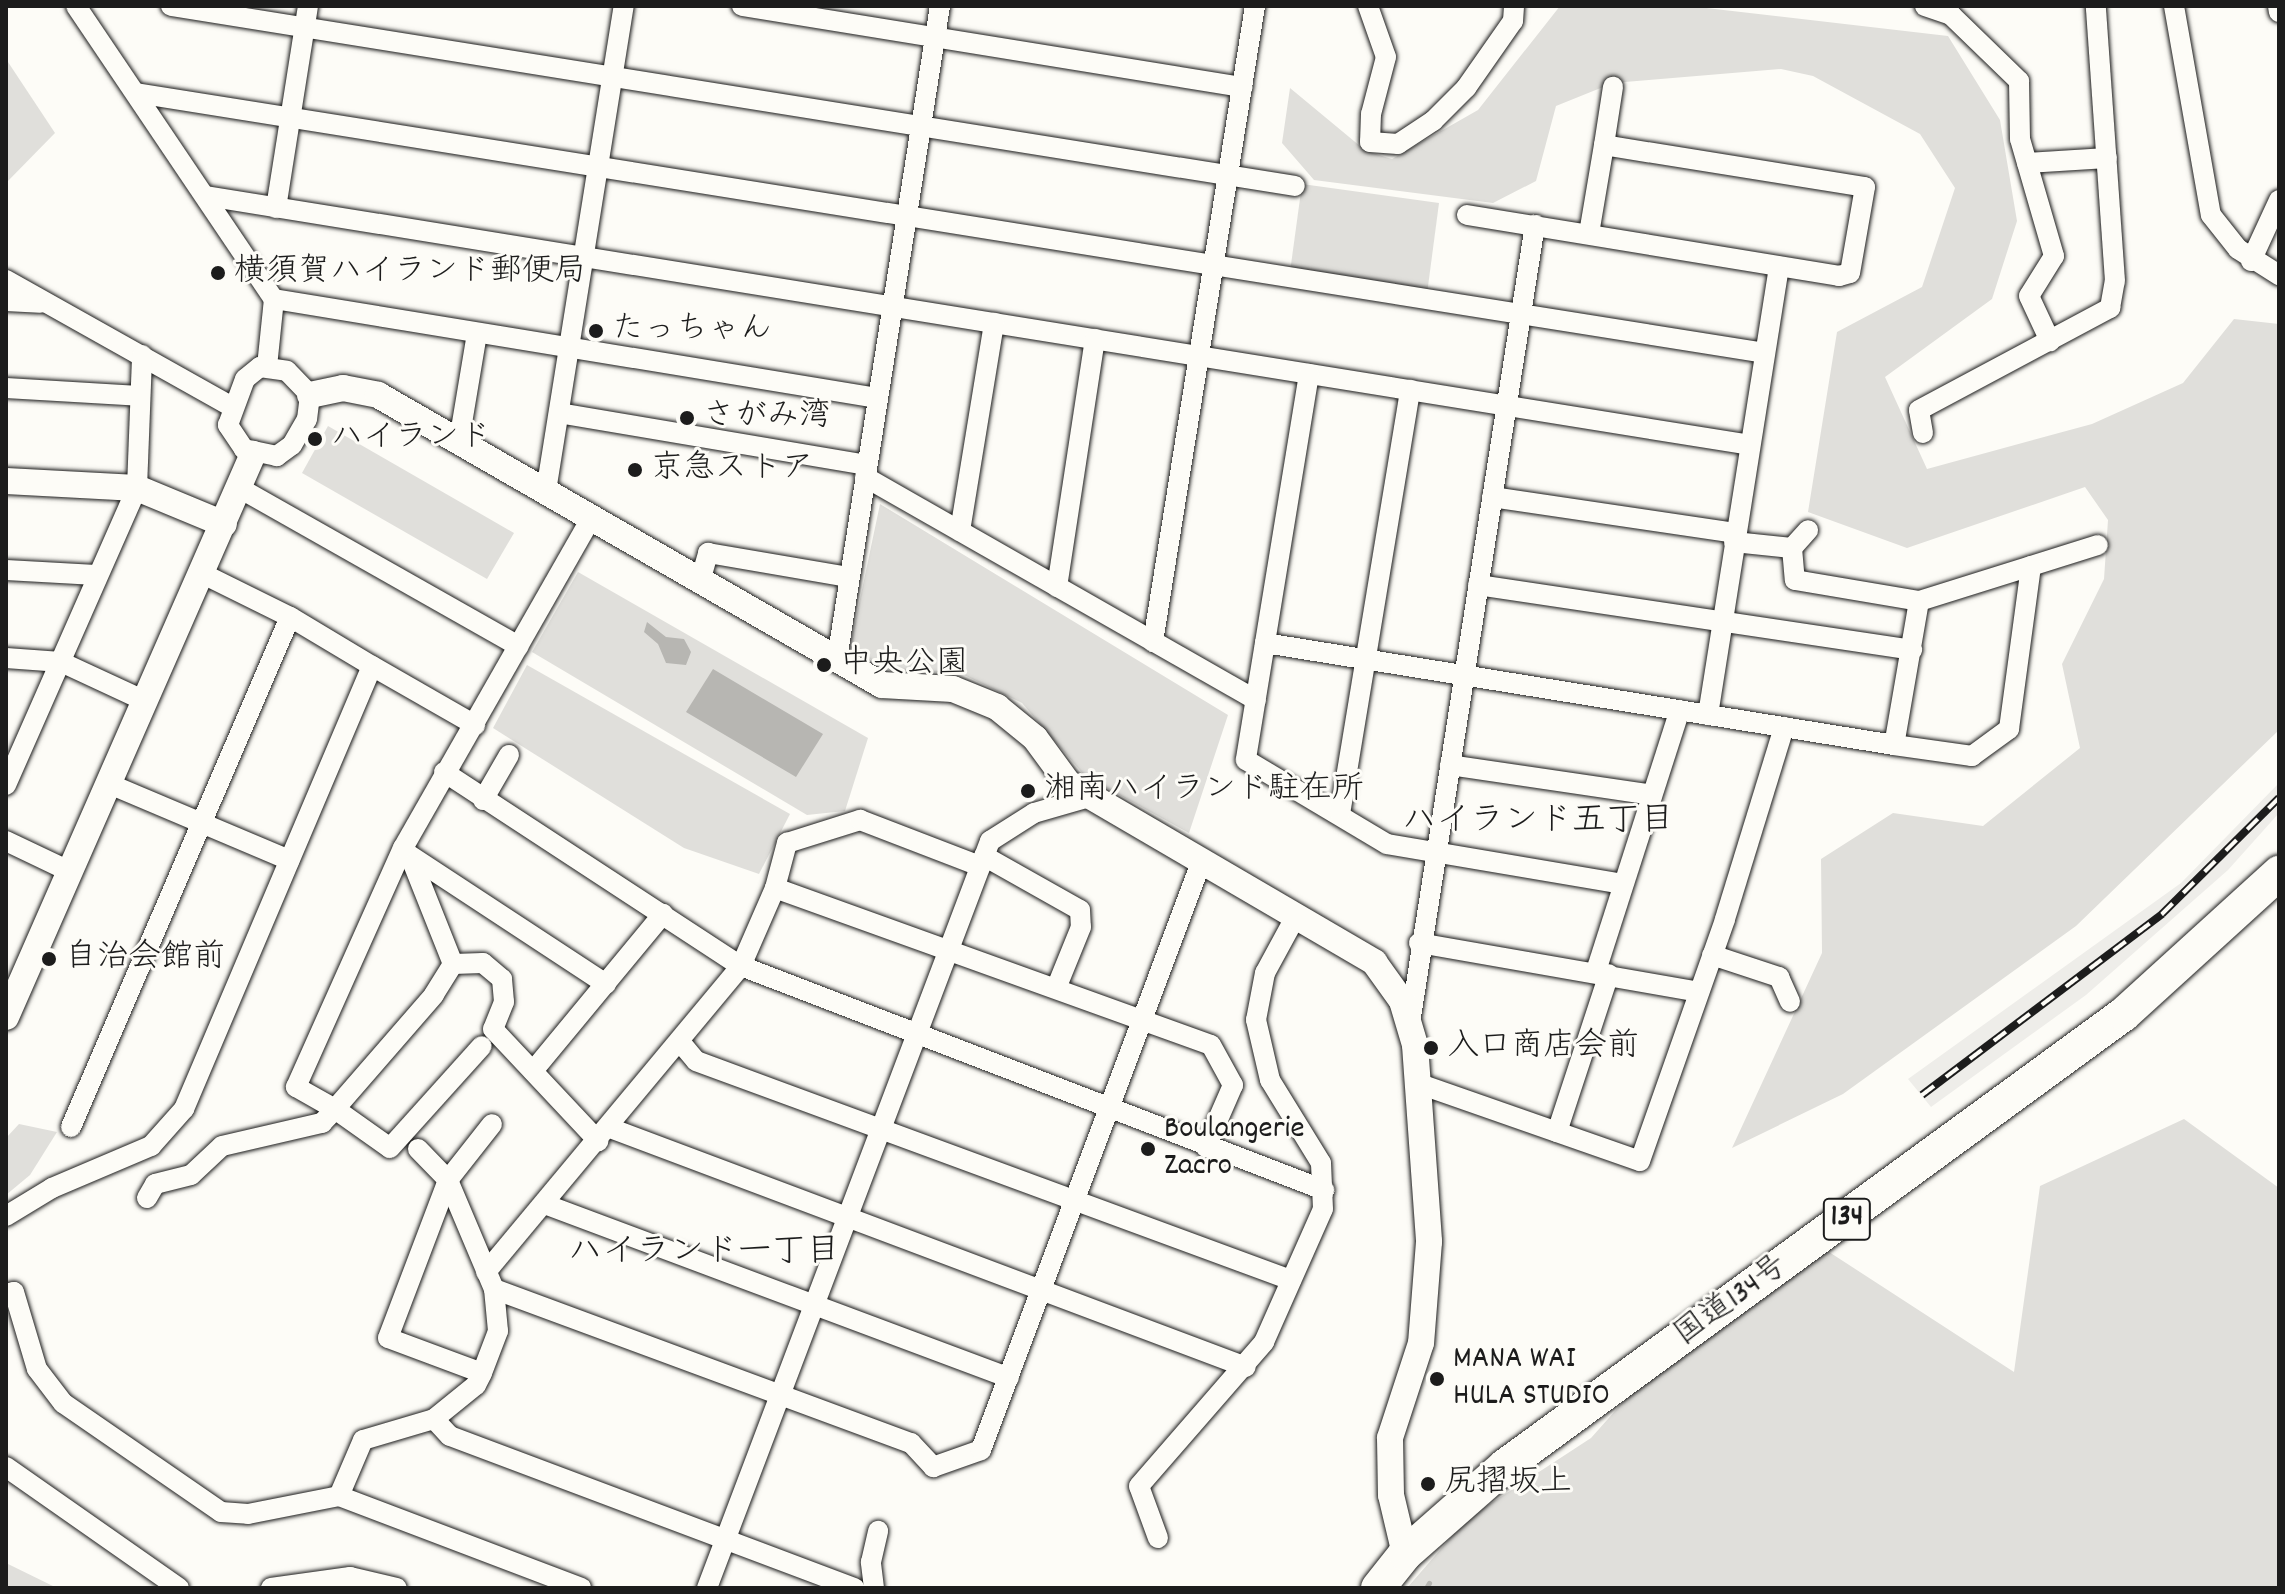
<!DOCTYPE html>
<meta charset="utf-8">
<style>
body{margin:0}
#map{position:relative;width:2285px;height:1594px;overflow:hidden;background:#fdfcf7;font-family:Dekko,"Klee One",sans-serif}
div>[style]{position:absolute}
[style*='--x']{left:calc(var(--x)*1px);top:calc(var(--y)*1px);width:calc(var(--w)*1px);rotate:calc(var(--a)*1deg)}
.built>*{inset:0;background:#eeede9}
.green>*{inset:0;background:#e0dfdb}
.water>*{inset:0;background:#b7b6b2}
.stream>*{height:5px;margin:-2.5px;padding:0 2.5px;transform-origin:2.5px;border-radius:2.5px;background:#b7b6b2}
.roads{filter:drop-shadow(0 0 2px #1c1c1c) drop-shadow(0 0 2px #1c1c1c)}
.minor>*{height:20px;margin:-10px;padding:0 10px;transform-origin:10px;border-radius:10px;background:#fdfcf7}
.tertiary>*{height:26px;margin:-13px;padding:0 13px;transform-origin:13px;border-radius:13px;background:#fdfcf7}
.trunk>*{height:34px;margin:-17px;padding:0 17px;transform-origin:17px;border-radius:17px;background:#fdfcf7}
.rail>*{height:8px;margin-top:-4px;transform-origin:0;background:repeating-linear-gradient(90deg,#fdfcf7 0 15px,#1c1c1c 0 30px);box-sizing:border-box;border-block:2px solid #1c1c1c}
.dots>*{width:22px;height:22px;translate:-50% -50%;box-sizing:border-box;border:4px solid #fdfcf7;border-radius:50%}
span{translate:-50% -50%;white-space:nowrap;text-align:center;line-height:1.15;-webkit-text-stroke:6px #fdfcf7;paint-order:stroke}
.shield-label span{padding:2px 6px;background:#fdfcf7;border:2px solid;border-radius:6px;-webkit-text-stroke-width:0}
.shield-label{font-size:30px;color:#1c1c1c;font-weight:700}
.poi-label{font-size:32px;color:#1c1c1c}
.left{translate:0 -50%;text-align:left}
.street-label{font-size:32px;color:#1c1c1c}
.neighbourhood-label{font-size:34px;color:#1c1c1c}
.frame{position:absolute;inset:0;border:8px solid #1c1c1c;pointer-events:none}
</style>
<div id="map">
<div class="built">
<i style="clip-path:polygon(2279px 783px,2279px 813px,2228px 870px,2086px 995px,1931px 1107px,1908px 1079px,2181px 883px)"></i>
</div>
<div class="green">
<i style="clip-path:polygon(1560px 6px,1689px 6px,1948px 36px,2000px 120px,2017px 221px,1992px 299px,1885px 377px,1927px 469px,2092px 424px,2183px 383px,2234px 319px,2279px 324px,2279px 730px,2076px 926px,1843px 1094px,1732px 1148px,1822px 953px,1821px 859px,1893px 813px,1983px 826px,2080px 748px,2062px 664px,2104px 579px,2108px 520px,2085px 487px,1907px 548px,1808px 512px,1837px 332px,1922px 287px,1955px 188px,1920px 134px,1813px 76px,1781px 69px,1613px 83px,1556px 106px,1536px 181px,1493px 203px,1314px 180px,1282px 143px,1290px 88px,1366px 151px,1392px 159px,1478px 110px)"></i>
<i style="clip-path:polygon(6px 59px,55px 133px,6px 183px)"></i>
<i style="clip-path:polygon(1302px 184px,1439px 203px,1427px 294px,1290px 272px)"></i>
<i style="clip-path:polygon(328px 426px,514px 533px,487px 579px,302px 473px)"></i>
<i style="clip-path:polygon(880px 504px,1228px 715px,1189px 833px,1085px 776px,1022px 703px,960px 673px,891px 671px,850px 647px)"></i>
<i style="clip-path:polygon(578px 572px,868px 738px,845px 811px,807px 815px,532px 652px)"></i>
<i style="clip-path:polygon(527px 665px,790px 814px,759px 874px,684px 848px,493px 728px)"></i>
<i style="clip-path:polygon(2184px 1119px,2279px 1188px,2279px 1588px,1407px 1588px,1467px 1519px,1591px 1438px,1647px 1375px,1826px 1250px,2014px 1372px,2040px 1186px)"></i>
<i style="clip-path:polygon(19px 1124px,57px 1132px,30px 1175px,6px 1195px,6px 1138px)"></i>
<i style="clip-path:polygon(6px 1563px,57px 1588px,6px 1588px)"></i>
</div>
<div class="water">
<i style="clip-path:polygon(647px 622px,666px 637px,684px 639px,691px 652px,686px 665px,666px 663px,658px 644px,644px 632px)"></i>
<i style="clip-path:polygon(713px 669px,823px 734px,796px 777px,686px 712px)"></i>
</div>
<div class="stream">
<i style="--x:1426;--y:1588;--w:6;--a:-59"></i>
</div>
<div class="roads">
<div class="minor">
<i style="--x:76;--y:6;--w:354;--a:56"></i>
<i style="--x:274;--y:299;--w:68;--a:95.9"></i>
<i style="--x:171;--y:6;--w:1138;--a:9.1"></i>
<i style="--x:742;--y:6;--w:507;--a:9.2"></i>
<i style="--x:1368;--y:6;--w:54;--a:70.6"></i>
<i style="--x:1386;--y:57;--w:59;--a:104.7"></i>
<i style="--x:1371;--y:114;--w:28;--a:92"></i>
<i style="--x:1370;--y:142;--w:28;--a:4"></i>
<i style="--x:1398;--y:144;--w:42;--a:-33.3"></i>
<i style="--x:1433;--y:121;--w:47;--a:-45"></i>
<i style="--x:1466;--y:88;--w:82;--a:-55"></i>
<i style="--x:1513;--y:21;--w:15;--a:-86"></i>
<i style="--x:1925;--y:6;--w:28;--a:19"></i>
<i style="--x:1951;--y:15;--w:95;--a:44.1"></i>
<i style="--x:2019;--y:81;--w:58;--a:89"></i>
<i style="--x:2020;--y:139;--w:122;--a:73.8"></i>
<i style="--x:2054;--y:256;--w:47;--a:122"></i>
<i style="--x:2029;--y:296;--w:50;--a:65"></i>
<i style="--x:2174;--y:6;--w:212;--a:80"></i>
<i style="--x:2211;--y:215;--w:43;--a:51.5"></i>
<i style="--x:2238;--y:249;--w:49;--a:32.4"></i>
<i style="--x:2278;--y:6;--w:6;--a:81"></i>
<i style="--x:136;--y:93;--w:1649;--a:9.07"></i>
<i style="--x:1604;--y:145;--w:59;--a:-81.2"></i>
<i style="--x:2027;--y:163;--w:80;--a:-3.6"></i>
<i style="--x:206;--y:196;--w:1564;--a:9.16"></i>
<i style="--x:276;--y:208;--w:205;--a:-81"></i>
<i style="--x:1467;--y:215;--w:377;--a:9.3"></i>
<i style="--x:1839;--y:276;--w:11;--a:-15"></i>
<i style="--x:1850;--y:273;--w:87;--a:-80.1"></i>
<i style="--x:1865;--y:187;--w:264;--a:-170.9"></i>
<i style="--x:1604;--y:145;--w:90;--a:99.6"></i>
<i style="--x:2251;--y:261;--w:67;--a:-65.3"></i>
<i style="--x:6;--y:280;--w:259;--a:29.3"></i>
<i style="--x:274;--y:299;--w:612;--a:9.31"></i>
<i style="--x:6;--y:301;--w:34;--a:3"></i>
<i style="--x:260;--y:367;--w:27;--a:8"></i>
<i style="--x:287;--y:371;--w:33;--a:46"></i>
<i style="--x:310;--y:395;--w:24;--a:97"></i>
<i style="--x:307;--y:419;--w:30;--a:120"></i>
<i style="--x:292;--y:445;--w:19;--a:144"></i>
<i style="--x:277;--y:456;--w:34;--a:-168"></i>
<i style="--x:244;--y:449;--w:29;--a:-124"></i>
<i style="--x:228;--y:425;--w:49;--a:-69.7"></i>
<i style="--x:245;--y:379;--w:19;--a:-39"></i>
<i style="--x:1309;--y:374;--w:391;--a:99.3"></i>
<i style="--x:1246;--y:760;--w:164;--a:30.8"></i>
<i style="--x:1387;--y:844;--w:239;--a:9.6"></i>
<i style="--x:6;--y:388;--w:133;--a:3.4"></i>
<i style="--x:559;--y:413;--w:312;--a:9.6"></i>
<i style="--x:1923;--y:433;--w:23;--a:-100"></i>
<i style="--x:1919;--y:410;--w:217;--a:-28.1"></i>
<i style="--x:2110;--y:308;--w:27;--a:-80"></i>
<i style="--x:2115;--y:281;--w:276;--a:-94"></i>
<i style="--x:459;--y:441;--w:109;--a:-80.5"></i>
<i style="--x:865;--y:477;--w:450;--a:29.7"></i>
<i style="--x:241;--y:489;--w:319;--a:29.5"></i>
<i style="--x:546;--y:491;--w:491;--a:-80.9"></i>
<i style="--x:1492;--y:497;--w:247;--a:8.4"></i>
<i style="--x:960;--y:531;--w:211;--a:-80.7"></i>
<i style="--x:1734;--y:542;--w:58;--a:5.9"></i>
<i style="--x:1792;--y:548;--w:24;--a:-48"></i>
<i style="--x:1792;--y:548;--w:32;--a:85"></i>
<i style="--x:1795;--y:580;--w:126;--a:9.6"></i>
<i style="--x:2031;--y:566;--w:70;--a:-17.4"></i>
<i style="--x:6;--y:570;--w:90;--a:3.2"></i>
<i style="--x:703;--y:571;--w:19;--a:-74"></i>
<i style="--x:708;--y:553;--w:143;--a:9.7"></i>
<i style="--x:1478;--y:585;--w:439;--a:8.5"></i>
<i style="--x:1057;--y:587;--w:251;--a:-81.3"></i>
<i style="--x:1153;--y:642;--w:644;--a:-80.89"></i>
<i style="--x:1265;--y:643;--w:637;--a:9.21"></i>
<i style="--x:1894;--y:745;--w:79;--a:8"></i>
<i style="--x:1972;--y:756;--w:46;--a:-36.1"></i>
<i style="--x:2009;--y:729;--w:164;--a:-82.3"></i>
<i style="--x:2031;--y:566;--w:117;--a:162.6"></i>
<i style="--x:1919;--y:601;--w:146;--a:99.8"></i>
<i style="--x:6;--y:658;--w:55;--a:4.2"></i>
<i style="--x:61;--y:662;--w:90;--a:24.9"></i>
<i style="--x:837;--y:659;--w:661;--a:-81.04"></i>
<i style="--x:372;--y:666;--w:119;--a:29.8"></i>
<i style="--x:1708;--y:715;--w:454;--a:-81"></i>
<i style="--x:1450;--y:765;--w:204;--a:8.4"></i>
<i style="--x:444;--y:772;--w:355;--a:33.2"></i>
<i style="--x:741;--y:966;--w:625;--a:21.02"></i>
<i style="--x:107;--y:783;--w:198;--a:22.9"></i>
<i style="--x:6;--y:785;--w:325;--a:-66.2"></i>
<i style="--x:137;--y:488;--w:133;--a:-87.8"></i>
<i style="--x:483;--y:800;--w:52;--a:-60"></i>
<i style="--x:1340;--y:814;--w:430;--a:-80.6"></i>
<i style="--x:6;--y:841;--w:70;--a:25.5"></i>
<i style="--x:408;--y:854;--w:237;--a:33.3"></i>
<i style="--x:410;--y:856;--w:116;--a:68.3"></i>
<i style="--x:453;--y:964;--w:30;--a:-2"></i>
<i style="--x:483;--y:963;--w:25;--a:40"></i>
<i style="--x:502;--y:979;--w:23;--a:85"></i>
<i style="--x:504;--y:1002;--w:29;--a:112"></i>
<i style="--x:493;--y:1029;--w:154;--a:46.8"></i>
<i style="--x:984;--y:856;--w:110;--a:29.4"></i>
<i style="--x:1080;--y:910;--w:17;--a:87"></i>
<i style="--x:1081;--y:927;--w:64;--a:112.1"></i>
<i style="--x:775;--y:888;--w:463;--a:19.8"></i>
<i style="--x:1211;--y:1045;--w:46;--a:61.2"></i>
<i style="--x:1233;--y:1085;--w:68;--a:113.5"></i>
<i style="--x:1419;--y:943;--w:284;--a:9.9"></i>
<i style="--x:1712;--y:955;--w:71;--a:18.2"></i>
<i style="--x:1779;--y:977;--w:27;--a:66"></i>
<i style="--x:453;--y:964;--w:36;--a:122"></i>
<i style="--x:434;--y:995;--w:151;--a:131"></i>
<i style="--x:335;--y:1109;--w:45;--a:-150.6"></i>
<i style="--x:296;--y:1087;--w:262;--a:-65.9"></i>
<i style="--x:403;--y:848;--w:381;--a:-60.3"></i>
<i style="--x:1596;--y:971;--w:274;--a:-72.2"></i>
<i style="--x:1410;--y:1023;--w:808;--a:-81.1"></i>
<i style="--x:681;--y:1043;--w:23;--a:50"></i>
<i style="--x:696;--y:1061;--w:634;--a:20.21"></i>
<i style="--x:533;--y:1071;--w:204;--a:-50.4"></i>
<i style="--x:1417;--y:1083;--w:236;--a:19.3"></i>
<i style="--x:1640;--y:1161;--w:256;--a:-70.6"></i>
<i style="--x:1725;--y:919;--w:201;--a:-72.9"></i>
<i style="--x:71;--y:1127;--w:555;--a:-66.76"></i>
<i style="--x:610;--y:1128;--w:679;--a:20.6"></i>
<i style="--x:1557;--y:1132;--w:166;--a:-71.8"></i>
<i style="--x:418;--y:1149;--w:43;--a:45.9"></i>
<i style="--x:448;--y:1180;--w:169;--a:110.8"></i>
<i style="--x:388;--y:1338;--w:100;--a:20.4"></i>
<i style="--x:147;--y:1198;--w:16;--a:-60"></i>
<i style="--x:155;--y:1184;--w:37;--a:-14"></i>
<i style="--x:191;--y:1175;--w:42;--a:-43.1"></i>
<i style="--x:222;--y:1146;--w:103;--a:-13"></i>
<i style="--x:322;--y:1123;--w:19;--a:-47"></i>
<i style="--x:335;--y:1109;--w:67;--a:35.3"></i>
<i style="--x:390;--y:1148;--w:137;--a:-48"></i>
<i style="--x:547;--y:1205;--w:493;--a:20.5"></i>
<i style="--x:6;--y:1216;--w:54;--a:-31.3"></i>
<i style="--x:52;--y:1188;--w:108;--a:-23"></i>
<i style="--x:151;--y:1146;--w:50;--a:-48.3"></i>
<i style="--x:184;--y:1109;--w:481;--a:-67"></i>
<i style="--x:372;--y:666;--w:96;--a:-149.1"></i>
<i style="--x:290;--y:617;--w:102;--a:-153.7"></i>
<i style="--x:486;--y:1272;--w:398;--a:-50.2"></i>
<i style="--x:741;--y:966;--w:85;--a:-66.4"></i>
<i style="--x:775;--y:888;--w:47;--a:-75.1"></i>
<i style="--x:787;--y:843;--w:77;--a:-17.5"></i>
<i style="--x:860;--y:820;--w:129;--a:21"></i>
<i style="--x:494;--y:1289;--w:445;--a:20.3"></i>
<i style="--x:911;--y:1443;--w:33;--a:47"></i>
<i style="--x:933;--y:1467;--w:51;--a:-19.5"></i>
<i style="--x:981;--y:1450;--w:630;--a:-69.47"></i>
<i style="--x:6;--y:1294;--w:8;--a:-14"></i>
<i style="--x:14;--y:1292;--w:80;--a:73.4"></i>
<i style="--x:37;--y:1369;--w:43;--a:52.6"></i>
<i style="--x:63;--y:1403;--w:192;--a:34.6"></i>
<i style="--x:221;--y:1512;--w:27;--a:4"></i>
<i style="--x:248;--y:1514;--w:93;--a:-11.2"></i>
<i style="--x:339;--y:1496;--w:259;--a:20.8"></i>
<i style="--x:434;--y:1419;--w:23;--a:47"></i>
<i style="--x:450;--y:1436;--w:432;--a:20.6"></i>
<i style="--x:6;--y:1467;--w:211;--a:35"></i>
<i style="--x:339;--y:1496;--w:61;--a:-66.8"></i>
<i style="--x:363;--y:1440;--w:74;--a:-16.5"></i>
<i style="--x:434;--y:1419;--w:54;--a:-39"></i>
<i style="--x:476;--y:1385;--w:13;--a:-63"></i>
<i style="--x:482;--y:1373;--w:45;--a:-69.1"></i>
<i style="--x:498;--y:1331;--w:42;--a:-95.4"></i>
<i style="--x:494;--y:1289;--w:118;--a:-112.9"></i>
<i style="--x:448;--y:1180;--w:71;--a:-51.8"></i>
<i style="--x:1158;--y:1538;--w:55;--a:-110.1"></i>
<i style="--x:1139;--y:1486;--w:191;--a:-49"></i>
<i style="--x:1264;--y:1342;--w:145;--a:-66.1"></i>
<i style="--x:1323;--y:1209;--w:46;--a:-92.5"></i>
<i style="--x:1321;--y:1163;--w:97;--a:-121.6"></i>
<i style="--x:1270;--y:1080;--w:62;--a:-103.1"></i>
<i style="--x:1256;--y:1020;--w:48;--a:-79.2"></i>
<i style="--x:1265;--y:973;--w:67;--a:-61.5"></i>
<i style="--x:271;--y:1588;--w:80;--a:-7.9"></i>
<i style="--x:350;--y:1577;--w:48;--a:13.2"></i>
<i style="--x:707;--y:1588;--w:799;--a:-69.25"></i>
<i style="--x:990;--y:841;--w:52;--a:-32.5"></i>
<i style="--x:1034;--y:813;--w:57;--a:-16.2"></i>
<i style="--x:874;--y:1588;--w:26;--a:-97"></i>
<i style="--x:871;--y:1562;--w:32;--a:-77"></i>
</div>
<div class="tertiary">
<i style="--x:310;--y:395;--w:34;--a:-12"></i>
<i style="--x:343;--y:388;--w:36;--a:11"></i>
<i style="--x:378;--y:395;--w:581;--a:29.92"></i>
<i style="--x:882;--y:685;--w:71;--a:3.2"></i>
<i style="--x:953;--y:689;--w:48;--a:22.2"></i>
<i style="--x:997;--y:707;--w:49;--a:39.2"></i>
<i style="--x:1035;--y:738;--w:56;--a:53.7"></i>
<i style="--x:1068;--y:783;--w:355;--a:30.3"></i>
<i style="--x:1374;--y:962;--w:48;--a:54.3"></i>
<i style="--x:1402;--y:1001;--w:46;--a:73.5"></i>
<i style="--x:1415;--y:1045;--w:197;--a:85.9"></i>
<i style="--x:1429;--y:1242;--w:101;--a:94.5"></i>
<i style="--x:1421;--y:1343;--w:100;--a:108.1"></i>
<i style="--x:1390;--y:1438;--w:57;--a:89"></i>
<i style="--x:1391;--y:1495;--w:61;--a:76.7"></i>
<i style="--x:6;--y:481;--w:131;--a:3.1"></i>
<i style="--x:137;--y:488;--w:94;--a:22.5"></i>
<i style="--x:6;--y:1017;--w:615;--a:-66.31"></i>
</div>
<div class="trunk">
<i style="--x:1378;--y:1588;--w:43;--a:-51.5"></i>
<i style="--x:1405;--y:1554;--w:133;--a:-41.3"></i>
<i style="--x:1505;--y:1466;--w:766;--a:-36.14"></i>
<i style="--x:2124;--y:1014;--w:210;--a:-42.3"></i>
</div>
</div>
<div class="rail">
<i style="--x:1922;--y:1095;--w:301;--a:-37"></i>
<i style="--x:2162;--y:914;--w:165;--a:-44.8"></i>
</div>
<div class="dots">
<i style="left:218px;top:273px;background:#1c1c1c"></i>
<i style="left:596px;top:331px;background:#1c1c1c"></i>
<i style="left:687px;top:418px;background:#1c1c1c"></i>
<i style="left:315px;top:439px;background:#1c1c1c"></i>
<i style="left:635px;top:470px;background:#1c1c1c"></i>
<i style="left:824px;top:665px;background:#1c1c1c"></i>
<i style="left:1028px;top:791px;background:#1c1c1c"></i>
<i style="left:49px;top:959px;background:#1c1c1c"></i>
<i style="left:1431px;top:1048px;background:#1c1c1c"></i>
<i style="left:1148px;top:1149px;background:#1c1c1c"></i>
<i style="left:1437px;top:1379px;background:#1c1c1c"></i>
<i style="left:1428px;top:1484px;background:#1c1c1c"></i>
</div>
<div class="shield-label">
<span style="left:1847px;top:1219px">134</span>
</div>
<div class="poi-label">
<span class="left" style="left:234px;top:273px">横須賀ハイランド郵便局</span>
<span class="left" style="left:612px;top:331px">たっちゃん</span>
<span class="left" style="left:703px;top:418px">さがみ湾</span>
<span class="left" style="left:331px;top:439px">ハイランド</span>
<span class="left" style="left:651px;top:470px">京急ストア</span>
<span class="left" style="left:840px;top:665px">中央公園</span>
<span class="left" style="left:1044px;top:791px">湘南ハイランド駐在所</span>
<span class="left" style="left:65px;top:959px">自治会館前</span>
<span class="left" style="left:1447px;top:1048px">入口商店会前</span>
<span class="left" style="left:1164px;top:1149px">Boulangerie<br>Zacro</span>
<span class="left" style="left:1453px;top:1379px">MANA WAI<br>HULA STUDIO</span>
<span class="left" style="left:1444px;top:1484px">尻摺坂上</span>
</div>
<div class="street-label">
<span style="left:1732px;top:1302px;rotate:-36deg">国道134号</span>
</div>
<div class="neighbourhood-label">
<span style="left:1538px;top:823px">ハイランド五丁目</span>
<span style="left:704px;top:1254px">ハイランド一丁目</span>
</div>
<div class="frame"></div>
</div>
